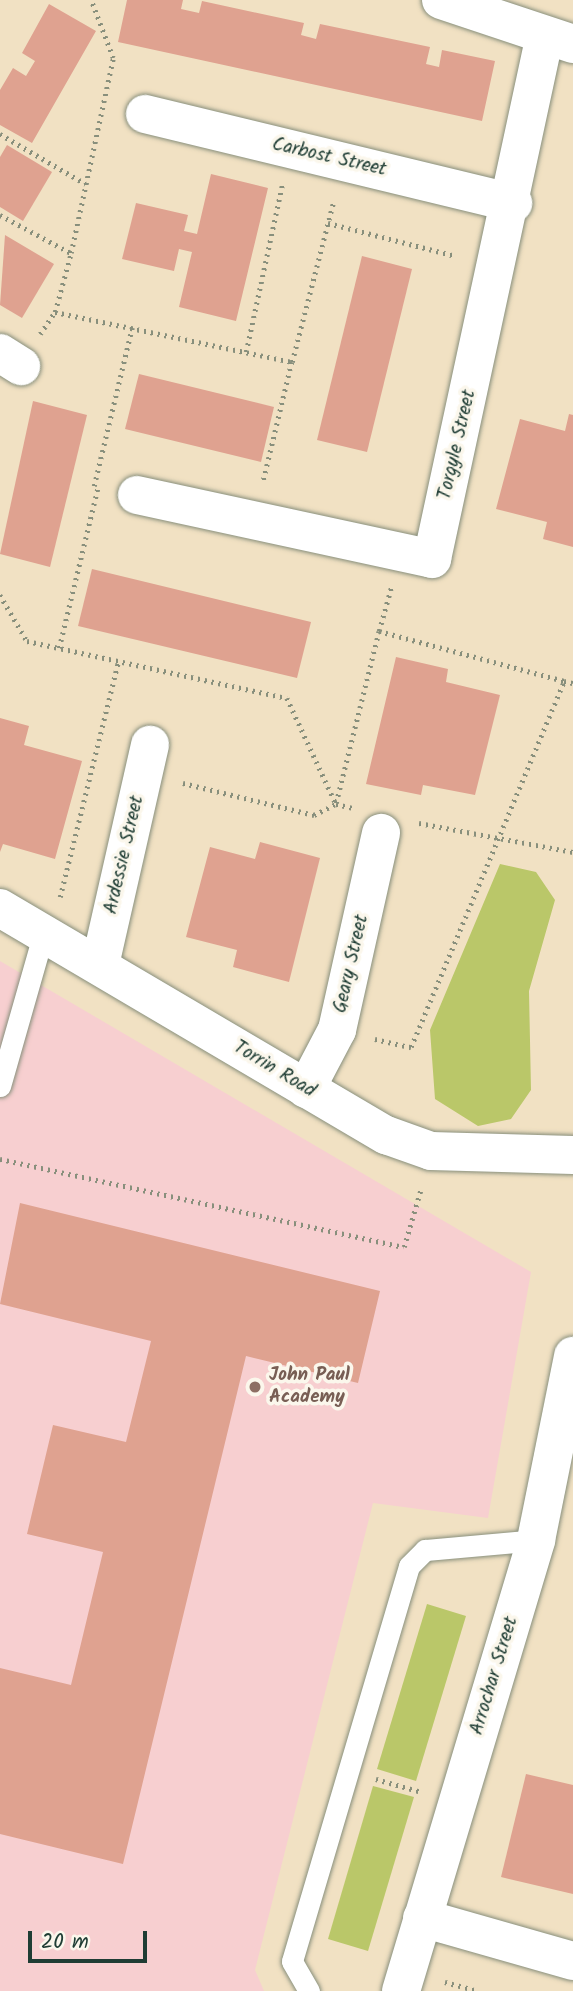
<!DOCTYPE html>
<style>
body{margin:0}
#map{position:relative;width:573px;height:1991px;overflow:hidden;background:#f1e1c3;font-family:Kalam,sans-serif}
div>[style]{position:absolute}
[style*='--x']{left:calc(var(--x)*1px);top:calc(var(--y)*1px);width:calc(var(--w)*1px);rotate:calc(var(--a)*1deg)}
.built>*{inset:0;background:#f7cfd0}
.green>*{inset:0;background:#bac769}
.building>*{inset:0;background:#dfa290}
.path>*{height:4.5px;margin-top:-2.25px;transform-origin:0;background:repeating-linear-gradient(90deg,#888f7c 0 2px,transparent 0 7px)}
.roads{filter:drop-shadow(0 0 2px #888f7c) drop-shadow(0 0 2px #888f7c)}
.service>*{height:21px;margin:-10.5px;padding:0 10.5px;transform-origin:10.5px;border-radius:10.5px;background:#fff}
.minor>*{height:38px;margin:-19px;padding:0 19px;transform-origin:19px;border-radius:19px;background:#fff}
.tertiary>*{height:38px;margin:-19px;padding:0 19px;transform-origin:19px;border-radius:19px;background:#fff}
.dots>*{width:19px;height:19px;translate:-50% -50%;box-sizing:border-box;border:4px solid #fbf7ec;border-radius:50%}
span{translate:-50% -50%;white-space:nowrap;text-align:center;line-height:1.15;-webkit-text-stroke:7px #fbf7ec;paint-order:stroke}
.street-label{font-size:19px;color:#1f3d34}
.education-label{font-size:19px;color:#785e54;font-weight:700}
.left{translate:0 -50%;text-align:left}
.scale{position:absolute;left:28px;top:1931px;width:119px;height:32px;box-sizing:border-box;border:4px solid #1f3d34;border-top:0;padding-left:9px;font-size:21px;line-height:24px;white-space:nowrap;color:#1f3d34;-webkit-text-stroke:5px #fbf7ec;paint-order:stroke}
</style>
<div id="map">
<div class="built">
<i style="clip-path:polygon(0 961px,531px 1272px,488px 1518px,373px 1503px,255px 1970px,264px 1991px,0 1991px)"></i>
</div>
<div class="green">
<i style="clip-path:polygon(500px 864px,536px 872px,555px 900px,529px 991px,531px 1090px,511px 1119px,478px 1126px,435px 1099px,430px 1030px)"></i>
<i style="clip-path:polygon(427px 1604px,466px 1616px,416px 1781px,377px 1769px)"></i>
<i style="clip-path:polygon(373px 1786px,414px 1797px,368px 1951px,328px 1939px)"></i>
</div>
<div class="building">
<i style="clip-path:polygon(127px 0,183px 0,181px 9px,199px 13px,202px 1px,304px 23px,301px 35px,316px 39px,320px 24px,430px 47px,426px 64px,439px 67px,442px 50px,495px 61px,482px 121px,118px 42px)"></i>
<i style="clip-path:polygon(49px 4px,96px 31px,32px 143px,0 125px,0 90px,13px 68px,26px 76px,35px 61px,22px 53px)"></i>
<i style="clip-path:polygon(7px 145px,52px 172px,23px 221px,0 207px,0 157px)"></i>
<i style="clip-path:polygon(211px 174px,268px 188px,236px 321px,179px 307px,192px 252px,179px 249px,174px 271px,122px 259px,136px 203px,188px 215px,184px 231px,197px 234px)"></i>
<i style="clip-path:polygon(5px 235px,54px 264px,22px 318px,0 305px)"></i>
<i style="clip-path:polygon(362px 256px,412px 269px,367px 452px,317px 440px)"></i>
<i style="clip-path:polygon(139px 374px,274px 407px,261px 462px,125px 429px)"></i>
<i style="clip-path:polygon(33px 401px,87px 415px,50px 567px,0 554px)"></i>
<i style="clip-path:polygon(569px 414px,573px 415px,573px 547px,543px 539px,547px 522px,496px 509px,520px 419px,565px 431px)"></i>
<i style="clip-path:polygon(92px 569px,311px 622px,297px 678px,78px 626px)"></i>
<i style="clip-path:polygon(396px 657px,448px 669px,446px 682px,500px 695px,475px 795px,423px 785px,421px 795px,366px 784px)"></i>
<i style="clip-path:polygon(0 718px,29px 726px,24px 745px,82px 761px,55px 859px,3px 844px,0 852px)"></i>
<i style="clip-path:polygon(260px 842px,320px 858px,289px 982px,233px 967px,237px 950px,186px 937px,210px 847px,255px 859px)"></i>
<i style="clip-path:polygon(20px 1203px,380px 1291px,358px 1383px,246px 1356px,123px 1864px,0 1834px,0 1668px,71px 1685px,103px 1552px,27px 1534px,53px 1425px,126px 1442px,151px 1341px,0 1304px)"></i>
<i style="clip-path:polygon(526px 1774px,573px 1785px,573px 1894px,501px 1877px)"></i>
</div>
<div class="path">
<i style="--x:0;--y:134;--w:99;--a:30.2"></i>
<i style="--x:0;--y:215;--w:81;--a:28.2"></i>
<i style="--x:328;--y:223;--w:132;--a:14.5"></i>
<i style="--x:55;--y:312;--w:242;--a:11.9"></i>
<i style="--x:292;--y:362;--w:124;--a:103.5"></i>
<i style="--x:40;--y:334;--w:27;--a:-56"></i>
<i style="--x:55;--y:312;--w:61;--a:-74.8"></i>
<i style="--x:71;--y:253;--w:199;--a:-77.8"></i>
<i style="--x:113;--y:58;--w:62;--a:-110.8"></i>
<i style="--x:246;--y:352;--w:171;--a:-77.8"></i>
<i style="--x:292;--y:362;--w:167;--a:-75.5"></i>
<i style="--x:94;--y:486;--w:163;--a:-76.5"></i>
<i style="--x:0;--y:595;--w:53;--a:59.6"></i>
<i style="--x:27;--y:641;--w:266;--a:12.4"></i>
<i style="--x:287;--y:698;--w:117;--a:65.2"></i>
<i style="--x:379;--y:631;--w:45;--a:-74.4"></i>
<i style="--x:59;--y:648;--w:166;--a:-76.4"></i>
<i style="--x:183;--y:783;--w:135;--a:13.7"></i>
<i style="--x:314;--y:815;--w:25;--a:-27"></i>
<i style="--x:336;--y:804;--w:17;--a:13"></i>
<i style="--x:336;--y:803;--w:177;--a:-76"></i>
<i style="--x:379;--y:631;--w:192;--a:15.1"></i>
<i style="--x:419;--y:823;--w:157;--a:10.7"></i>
<i style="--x:60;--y:897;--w:242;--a:-76.1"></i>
<i style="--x:375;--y:1039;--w:37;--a:13"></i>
<i style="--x:411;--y:1047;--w:397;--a:-67.3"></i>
<i style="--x:564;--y:681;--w:9;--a:13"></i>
<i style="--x:0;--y:1159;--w:413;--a:12.3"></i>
<i style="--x:404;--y:1247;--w:60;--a:-73.7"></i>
<i style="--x:376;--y:1779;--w:48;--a:15.8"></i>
<i style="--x:445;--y:1982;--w:34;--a:15"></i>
</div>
<div class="roads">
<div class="service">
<i style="--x:0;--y:1086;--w:157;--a:-74.1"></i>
<i style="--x:309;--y:1991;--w:34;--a:-120"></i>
<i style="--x:292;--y:1961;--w:412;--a:-73.5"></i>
<i style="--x:409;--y:1566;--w:23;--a:-45"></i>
<i style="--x:425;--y:1550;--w:111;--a:-5.1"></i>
</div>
<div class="minor">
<i style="--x:145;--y:114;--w:379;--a:13.6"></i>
<i style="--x:0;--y:353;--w:25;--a:32"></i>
<i style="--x:137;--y:495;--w:302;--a:12.2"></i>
<i style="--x:432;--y:559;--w:536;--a:-77.83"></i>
<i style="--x:0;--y:908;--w:448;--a:30.5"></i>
<i style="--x:386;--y:1135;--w:48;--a:19.6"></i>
<i style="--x:431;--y:1151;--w:142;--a:1.6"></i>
<i style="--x:100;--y:965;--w:226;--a:-77.2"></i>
<i style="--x:306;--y:1089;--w:67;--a:-62.3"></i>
<i style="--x:337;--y:1030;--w:202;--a:-77.4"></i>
<i style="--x:422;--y:1918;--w:157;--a:15.9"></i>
</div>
<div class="tertiary">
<i style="--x:441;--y:0;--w:139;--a:18.4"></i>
<i style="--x:401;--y:1991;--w:471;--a:-73.3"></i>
<i style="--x:536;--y:1540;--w:188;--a:-78.6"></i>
</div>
</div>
<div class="dots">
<i style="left:255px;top:1387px;background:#8d6e63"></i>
</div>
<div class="street-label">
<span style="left:329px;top:158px;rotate:13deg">Carbost Street</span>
<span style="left:458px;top:445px;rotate:-77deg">Torgyle Street</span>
<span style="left:125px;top:855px;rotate:-77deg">Ardessie Street</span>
<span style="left:352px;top:964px;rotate:-77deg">Geary Street</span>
<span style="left:274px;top:1070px;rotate:31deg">Torrin Road</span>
<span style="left:495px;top:1676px;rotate:-73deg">Arrochar Street</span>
</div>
<div class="education-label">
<span class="left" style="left:269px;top:1387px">John Paul<br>Academy</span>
</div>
<div class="scale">20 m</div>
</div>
